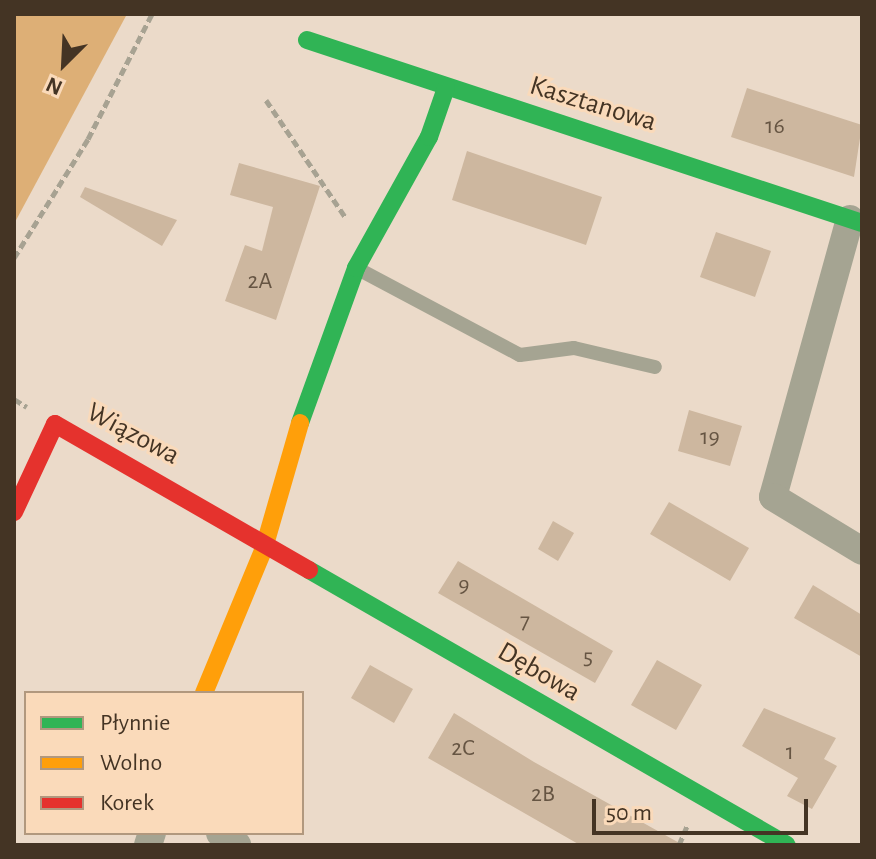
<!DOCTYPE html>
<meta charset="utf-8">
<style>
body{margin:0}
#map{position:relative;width:876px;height:859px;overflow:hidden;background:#ebdac9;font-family:"Alegreya Sans",sans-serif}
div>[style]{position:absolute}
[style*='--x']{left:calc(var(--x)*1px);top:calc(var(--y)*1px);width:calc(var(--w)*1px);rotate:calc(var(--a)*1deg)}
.forest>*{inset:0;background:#ddaf76}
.building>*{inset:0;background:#cdb79f}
.path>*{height:5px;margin-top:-2.5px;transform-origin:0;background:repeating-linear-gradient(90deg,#a7a292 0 8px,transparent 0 12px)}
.lane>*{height:14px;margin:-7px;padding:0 7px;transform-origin:7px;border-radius:7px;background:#a5a492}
.street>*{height:28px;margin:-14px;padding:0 14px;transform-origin:14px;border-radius:14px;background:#a5a492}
.fast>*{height:18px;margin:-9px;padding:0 9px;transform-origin:9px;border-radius:9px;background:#30b455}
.slow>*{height:18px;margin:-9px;padding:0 9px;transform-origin:9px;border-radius:9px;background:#ff9f0a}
.jam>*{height:18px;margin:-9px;padding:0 9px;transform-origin:9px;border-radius:9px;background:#e5322d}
span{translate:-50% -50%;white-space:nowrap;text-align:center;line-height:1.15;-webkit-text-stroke:6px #fadaba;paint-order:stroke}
.number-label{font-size:24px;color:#665543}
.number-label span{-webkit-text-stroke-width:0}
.street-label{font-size:28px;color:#443424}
.frame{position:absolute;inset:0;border:16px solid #443424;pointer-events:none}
.legend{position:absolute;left:24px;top:691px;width:280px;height:144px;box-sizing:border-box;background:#fadaba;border:2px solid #b1987e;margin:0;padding:10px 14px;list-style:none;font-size:24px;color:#443424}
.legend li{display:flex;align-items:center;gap:16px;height:40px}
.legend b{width:40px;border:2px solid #b1987e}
.north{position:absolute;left:24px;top:24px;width:80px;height:80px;-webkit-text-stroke:6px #fadaba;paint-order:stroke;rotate:204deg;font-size:22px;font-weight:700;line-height:32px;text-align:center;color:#443424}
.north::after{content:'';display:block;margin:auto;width:28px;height:36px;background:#443424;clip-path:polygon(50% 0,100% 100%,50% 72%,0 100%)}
.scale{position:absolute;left:592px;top:799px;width:216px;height:36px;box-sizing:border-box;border:4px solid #443424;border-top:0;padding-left:10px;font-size:24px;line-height:28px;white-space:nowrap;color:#443424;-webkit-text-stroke:6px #fadaba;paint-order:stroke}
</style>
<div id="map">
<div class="forest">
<i style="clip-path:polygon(14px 14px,127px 14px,14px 224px)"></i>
</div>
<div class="building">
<i style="clip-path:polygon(747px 88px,862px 125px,854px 177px,731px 137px)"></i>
<i style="clip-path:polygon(467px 151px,602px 197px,586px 245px,452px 200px)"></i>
<i style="clip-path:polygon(239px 163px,320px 186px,276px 320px,225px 301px,245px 245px,262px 251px,273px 207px,230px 195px)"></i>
<i style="clip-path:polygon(85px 187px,177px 220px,162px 246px,80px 197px)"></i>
<i style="clip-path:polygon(716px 232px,771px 251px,755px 297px,700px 277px)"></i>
<i style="clip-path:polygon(689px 410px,742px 426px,730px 466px,678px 451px)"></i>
<i style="clip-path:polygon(669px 502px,749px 548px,730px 581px,650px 534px)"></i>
<i style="clip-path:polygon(553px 521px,574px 533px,558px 561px,538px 549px)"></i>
<i style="clip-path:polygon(458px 561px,613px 651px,595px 683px,438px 593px)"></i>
<i style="clip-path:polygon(813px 585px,862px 615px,862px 657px,794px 618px)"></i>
<i style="clip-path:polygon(657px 660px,702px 685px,676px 730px,631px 705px)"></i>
<i style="clip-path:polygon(370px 665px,413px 689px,394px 723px,351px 698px)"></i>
<i style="clip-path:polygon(764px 708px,836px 738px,824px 759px,837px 766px,812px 809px,787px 796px,798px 778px,742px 746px)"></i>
<i style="clip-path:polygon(454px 713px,534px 762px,683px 845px,580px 845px,428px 758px)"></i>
</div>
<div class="path">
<i style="--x:266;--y:100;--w:143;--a:55.9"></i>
<i style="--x:14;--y:258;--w:140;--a:-58.1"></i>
<i style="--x:88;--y:139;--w:140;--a:-62.9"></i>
<i style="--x:14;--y:399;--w:15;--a:32"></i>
<i style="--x:679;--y:845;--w:23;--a:-67"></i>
</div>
<div class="lane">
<i style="--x:360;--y:270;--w:181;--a:28"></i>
<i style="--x:520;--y:355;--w:54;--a:-7.4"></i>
<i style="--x:574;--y:348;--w:83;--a:13.2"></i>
</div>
<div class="street">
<i style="--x:850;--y:219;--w:288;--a:105.5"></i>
<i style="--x:773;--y:497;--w:104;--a:31.2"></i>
<i style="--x:220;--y:833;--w:21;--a:35"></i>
<i style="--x:148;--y:845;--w:13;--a:-72"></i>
</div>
<div class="fast">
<i style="--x:307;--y:40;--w:584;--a:18.25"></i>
<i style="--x:300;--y:423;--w:165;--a:-70.1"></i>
<i style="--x:356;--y:268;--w:150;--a:-60.9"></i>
<i style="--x:429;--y:137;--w:52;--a:-70.9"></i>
<i style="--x:309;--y:570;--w:551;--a:29.91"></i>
</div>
<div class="slow">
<i style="--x:204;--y:693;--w:157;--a:-67.5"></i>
<i style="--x:264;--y:548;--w:130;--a:-73.9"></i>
</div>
<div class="jam">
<i style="--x:14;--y:512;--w:97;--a:-65"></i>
<i style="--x:55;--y:424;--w:293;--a:29.9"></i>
</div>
<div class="number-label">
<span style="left:775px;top:127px">16</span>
<span style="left:260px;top:282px">2A</span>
<span style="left:710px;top:438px">19</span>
<span style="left:464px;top:586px">9</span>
<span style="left:525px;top:622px">7</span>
<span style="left:588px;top:658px">5</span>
<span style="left:463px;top:749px">2C</span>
<span style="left:790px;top:753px">1</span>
<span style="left:543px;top:795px">2B</span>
</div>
<div class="street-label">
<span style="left:593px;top:104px;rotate:17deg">Kasztanowa</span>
<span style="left:133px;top:434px;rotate:28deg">Wiązowa</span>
<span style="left:539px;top:672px;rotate:30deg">Dębowa</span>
</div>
<div class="frame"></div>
<ul class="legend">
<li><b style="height:10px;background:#30b455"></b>Płynnie</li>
<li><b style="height:10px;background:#ff9f0a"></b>Wolno</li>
<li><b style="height:10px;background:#e5322d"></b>Korek</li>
</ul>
<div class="north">N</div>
<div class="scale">50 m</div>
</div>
